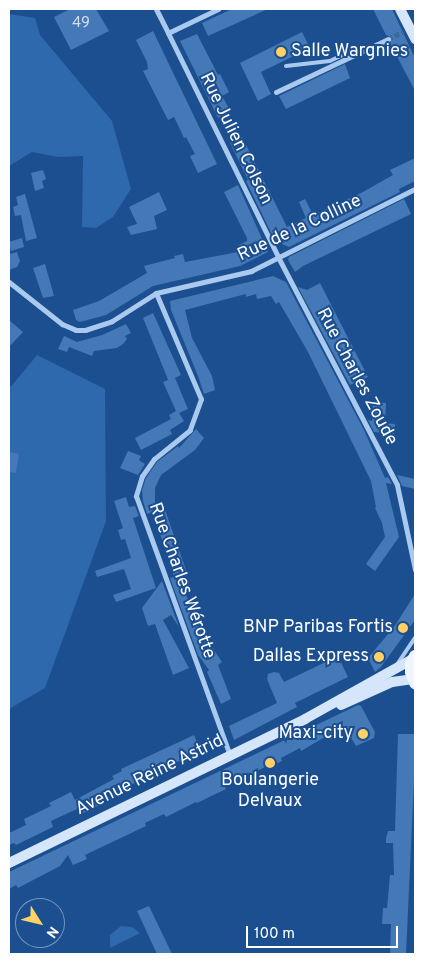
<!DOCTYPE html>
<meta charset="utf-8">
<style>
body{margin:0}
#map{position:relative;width:424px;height:963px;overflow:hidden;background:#1b4f8f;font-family:Overpass,sans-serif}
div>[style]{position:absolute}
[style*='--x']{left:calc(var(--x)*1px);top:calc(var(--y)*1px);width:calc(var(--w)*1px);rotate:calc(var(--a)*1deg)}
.green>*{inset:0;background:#2e69ad}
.building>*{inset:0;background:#4478b7}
.street-tunnel>*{height:5px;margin-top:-2.5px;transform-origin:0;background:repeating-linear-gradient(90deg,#3d69a0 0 5px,transparent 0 7.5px)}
.lane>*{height:4px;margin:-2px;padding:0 2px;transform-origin:2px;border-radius:2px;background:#a9c9ee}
.street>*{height:5px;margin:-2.5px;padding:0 2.5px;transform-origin:2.5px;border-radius:2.5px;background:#a9c9ee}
.secondary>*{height:10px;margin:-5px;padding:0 5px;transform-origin:5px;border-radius:5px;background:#d6e6fa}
.primary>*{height:12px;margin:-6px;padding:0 6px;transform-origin:6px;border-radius:6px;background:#f0f6ff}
.dots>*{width:14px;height:14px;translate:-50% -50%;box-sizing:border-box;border:2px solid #1b4f8f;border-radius:50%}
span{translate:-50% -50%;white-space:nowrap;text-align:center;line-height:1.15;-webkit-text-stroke:4px #1b4f8f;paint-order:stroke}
.number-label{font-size:15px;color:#d0dded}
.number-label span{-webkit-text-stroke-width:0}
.poi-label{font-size:18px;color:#fff}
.left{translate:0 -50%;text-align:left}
.right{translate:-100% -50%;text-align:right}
.street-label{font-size:18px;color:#fff}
.frame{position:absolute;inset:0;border:10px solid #fff;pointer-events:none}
.north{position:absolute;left:15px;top:898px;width:50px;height:50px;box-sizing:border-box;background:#1b4f8f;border:1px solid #7695bc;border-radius:50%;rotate:126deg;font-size:14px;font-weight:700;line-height:20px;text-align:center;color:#fff}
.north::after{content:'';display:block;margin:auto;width:18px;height:22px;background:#ffd166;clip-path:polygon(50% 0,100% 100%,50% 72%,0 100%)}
.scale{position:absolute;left:246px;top:926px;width:152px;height:22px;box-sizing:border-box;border:2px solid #fff;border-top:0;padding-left:6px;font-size:15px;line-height:18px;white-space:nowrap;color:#fff;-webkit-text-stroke:4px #1b4f8f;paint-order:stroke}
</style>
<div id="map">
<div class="green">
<i style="clip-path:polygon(9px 14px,35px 18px,40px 35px,112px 121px,131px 189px,113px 217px,96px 228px,82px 227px,83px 156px,58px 157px,32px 152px,9px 166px)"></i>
<i style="clip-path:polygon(37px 355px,105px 389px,106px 521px,45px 688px,9px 709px,9px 389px)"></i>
<i style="clip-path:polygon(121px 926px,132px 927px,140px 933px,110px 948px,110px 935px)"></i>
</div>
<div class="building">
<i style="clip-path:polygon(70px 9px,96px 9px,109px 31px,71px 50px,54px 17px)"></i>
<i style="clip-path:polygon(232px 9px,268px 9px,208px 36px,202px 23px)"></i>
<i style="clip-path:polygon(373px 9px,392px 9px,415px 58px,415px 91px,390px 43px,392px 37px,386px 35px)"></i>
<i style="clip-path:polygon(153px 31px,217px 164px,198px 173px,190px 156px,195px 154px,186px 137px,184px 138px,174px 117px,168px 120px,143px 71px,148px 69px,147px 62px,136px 40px)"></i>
<i style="clip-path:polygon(302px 32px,310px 48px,261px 72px,271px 94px,258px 101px,240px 63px)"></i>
<i style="clip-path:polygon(197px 34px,218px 75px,220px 74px,229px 92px,222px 96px,231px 112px,218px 118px,180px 41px)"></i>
<i style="clip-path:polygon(345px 64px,350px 78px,286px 109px,279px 96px)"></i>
<i style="clip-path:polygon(242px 137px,287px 227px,306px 218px,299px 202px,305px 199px,313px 215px,361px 193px,393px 175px,390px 170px,415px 158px,415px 181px,399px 189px,400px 192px,289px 247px,275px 241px,246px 181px,248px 180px,230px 143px)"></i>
<i style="clip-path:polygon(43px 170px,46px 179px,42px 181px,44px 188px,35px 191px,31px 173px)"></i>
<i style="clip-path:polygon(238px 185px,268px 252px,240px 266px,153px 286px,106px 315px,80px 322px,76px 320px,73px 310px,99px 301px,147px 273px,144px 266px,175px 258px,174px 256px,183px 254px,185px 262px,238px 252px,239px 245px,247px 241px,247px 238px,224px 192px)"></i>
<i style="clip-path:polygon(159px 192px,167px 210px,154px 216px,157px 229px,131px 235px,127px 227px,137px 224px,129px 207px)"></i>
<i style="clip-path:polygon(25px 194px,37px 238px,26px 241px,21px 215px,15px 216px,13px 207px,18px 205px,16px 197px)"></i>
<i style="clip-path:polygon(404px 199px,411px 214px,303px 266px,295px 272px,288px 260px,289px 257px)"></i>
<i style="clip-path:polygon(22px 238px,24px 247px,11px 251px,9px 242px)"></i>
<i style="clip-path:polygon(17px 252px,20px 261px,17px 267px,9px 270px,9px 254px)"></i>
<i style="clip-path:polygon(45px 264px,54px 296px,43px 298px,33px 268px)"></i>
<i style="clip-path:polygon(273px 276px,286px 282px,364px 430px,385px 478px,388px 477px,392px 484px,386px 483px,399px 537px,375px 571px,366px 564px,385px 537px,382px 523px,375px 508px,376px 507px,371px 481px,308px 352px,279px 302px,276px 304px,271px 296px,257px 299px,256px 294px,246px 297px,246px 294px,185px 310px,192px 338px,212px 376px,215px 390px,204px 394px,198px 376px,171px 310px,170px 301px)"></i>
<i style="clip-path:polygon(320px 283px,368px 377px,350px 385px,298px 287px,307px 290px)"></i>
<i style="clip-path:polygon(153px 313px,181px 375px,175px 378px,188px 409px,179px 413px,184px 421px,170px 430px,172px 434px,141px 450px,135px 438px,171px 419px,169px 415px,176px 411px,163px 382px,168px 380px,167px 377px,143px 318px)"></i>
<i style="clip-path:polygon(9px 320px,23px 332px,9px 347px)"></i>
<i style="clip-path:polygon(126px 324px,131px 333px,125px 336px,127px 339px,123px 344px,117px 348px,94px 351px,92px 356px,69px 347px,67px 352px,58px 349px,64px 336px,77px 342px,102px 335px)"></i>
<i style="clip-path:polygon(373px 402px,386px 403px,385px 423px,395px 424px,394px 434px,374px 432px,368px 420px,372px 421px)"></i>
<i style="clip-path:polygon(196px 429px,204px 438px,195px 450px,161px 475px,155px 488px,155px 510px,164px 507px,187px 573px,180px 576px,185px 592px,205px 642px,208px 641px,222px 662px,218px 665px,231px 699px,221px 704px,207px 672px,209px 670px,198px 655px,170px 578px,174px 577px,153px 512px,147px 514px,143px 501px,142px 490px,146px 478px,157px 462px,178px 446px,179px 448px)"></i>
<i style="clip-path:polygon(128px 451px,141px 456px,139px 460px,145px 464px,138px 475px,120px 468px)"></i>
<i style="clip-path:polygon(9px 452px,19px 454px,16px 473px,9px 472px)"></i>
<i style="clip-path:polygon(397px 475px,415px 479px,415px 489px,402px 486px)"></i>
<i style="clip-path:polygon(126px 497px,129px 507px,135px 506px,139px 516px,133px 518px,156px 588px,116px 602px,113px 595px,131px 589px,124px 569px,97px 577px,95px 571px,131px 558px,125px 539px,121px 540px,118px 530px,123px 528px,114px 501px)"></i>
<i style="clip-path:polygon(162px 581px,179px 627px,171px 615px,163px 620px,189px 668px,173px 675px,155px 624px,148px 626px,142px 608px)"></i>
<i style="clip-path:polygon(415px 594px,415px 620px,381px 667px,375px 672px,368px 658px,394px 627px)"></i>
<i style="clip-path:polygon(338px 656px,348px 677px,295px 703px,297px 707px,234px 740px,229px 726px,277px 703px,267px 679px,268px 674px,274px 672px,279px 673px,284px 682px)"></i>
<i style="clip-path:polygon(358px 705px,361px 706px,375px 732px,374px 738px,356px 746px,345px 728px,330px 734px,301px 751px,300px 748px,281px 758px,282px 761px,272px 766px,271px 764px,225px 787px,226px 789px,197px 803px,196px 802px,166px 817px,164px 814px,145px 823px,146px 826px,85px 855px,87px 859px,73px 865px,68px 855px,60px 866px,18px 888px,16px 885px,9px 889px,9px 872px)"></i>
<i style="clip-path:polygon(398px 734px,415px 734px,415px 759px,406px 954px,390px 954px,391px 924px,382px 924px,383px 908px,387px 908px,390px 875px,394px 875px,393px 843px,386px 843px,386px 838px,388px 831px,395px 831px)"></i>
<i style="clip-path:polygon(194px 735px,201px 750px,196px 753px,120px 790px,121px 795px,81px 814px,79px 808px,51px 821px,53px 827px,16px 845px,14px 843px,9px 845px,9px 833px,26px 825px,24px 819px,51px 806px,49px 803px,71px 792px,75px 800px,114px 779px,112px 776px,122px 771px,121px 769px)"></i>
<i style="clip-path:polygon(149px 906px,172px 954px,157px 954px,137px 911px)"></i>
</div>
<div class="street-tunnel">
<i style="--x:388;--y:39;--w:17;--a:-25"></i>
</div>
<div class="lane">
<i style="--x:286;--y:66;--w:44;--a:-6.5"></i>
<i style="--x:330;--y:61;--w:28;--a:-26"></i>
<i style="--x:355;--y:49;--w:9;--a:0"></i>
<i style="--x:398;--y:663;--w:30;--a:-56"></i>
</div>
<div class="street">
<i style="--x:156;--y:9;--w:27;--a:63"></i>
<i style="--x:218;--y:9;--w:55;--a:154.4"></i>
<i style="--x:168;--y:33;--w:250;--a:63.8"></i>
<i style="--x:278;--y:257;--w:257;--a:62.4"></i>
<i style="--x:397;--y:485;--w:87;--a:78"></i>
<i style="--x:276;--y:92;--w:124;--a:-25.3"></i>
<i style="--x:9;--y:282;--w:68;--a:38.4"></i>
<i style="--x:62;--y:324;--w:15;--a:23"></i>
<i style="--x:76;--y:330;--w:9;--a:0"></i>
<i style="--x:85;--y:330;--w:28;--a:-18"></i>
<i style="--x:112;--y:321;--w:52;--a:-32.5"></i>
<i style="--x:156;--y:293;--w:98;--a:-13"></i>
<i style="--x:251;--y:271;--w:183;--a:-26.6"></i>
<i style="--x:156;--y:293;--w:115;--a:67"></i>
<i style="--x:201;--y:399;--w:33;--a:110"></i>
<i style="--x:190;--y:430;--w:46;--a:141.1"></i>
<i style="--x:154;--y:459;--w:21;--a:125"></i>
<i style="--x:142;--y:476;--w:21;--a:107"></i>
<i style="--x:136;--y:496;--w:276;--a:70.1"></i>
</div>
<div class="secondary">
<i style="--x:400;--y:9;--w:34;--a:63"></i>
<i style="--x:341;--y:705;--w:56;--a:-24.3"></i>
<i style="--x:392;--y:682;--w:21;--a:-8"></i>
<i style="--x:9;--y:863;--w:329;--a:-25.9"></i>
<i style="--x:305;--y:719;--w:124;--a:-29.1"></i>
</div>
<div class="primary">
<i style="--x:415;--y:656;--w:9;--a:117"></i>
<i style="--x:411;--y:664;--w:8;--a:90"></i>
<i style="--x:411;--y:672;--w:12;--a:70"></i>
</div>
<div class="dots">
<i style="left:281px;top:52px;background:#ffd166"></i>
<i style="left:403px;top:628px;background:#ffd166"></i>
<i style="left:379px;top:657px;background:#ffd166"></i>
<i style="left:363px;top:734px;background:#ffd166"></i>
<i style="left:270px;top:763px;background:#ffd166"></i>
</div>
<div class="number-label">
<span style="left:81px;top:24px">49</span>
</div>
<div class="poi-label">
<span class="left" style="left:291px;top:52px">Salle Wargnies</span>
<span class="right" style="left:393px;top:628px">BNP Paribas Fortis</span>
<span class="right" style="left:369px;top:657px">Dallas Express</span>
<span class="right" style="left:353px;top:734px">Maxi-city</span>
<span style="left:270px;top:792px">Boulangerie<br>Delvaux</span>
</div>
<div class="street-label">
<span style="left:235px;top:139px;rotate:64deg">Rue Julien Colson</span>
<span style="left:300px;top:229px;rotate:-25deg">Rue de la Colline</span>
<span style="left:356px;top:377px;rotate:62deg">Rue Charles Zoude</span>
<span style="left:181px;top:581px;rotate:70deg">Rue Charles Wérotte</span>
<span style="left:150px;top:776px;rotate:-26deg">Avenue Reine Astrid</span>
</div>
<div class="frame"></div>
<div class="north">N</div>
<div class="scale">100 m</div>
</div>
